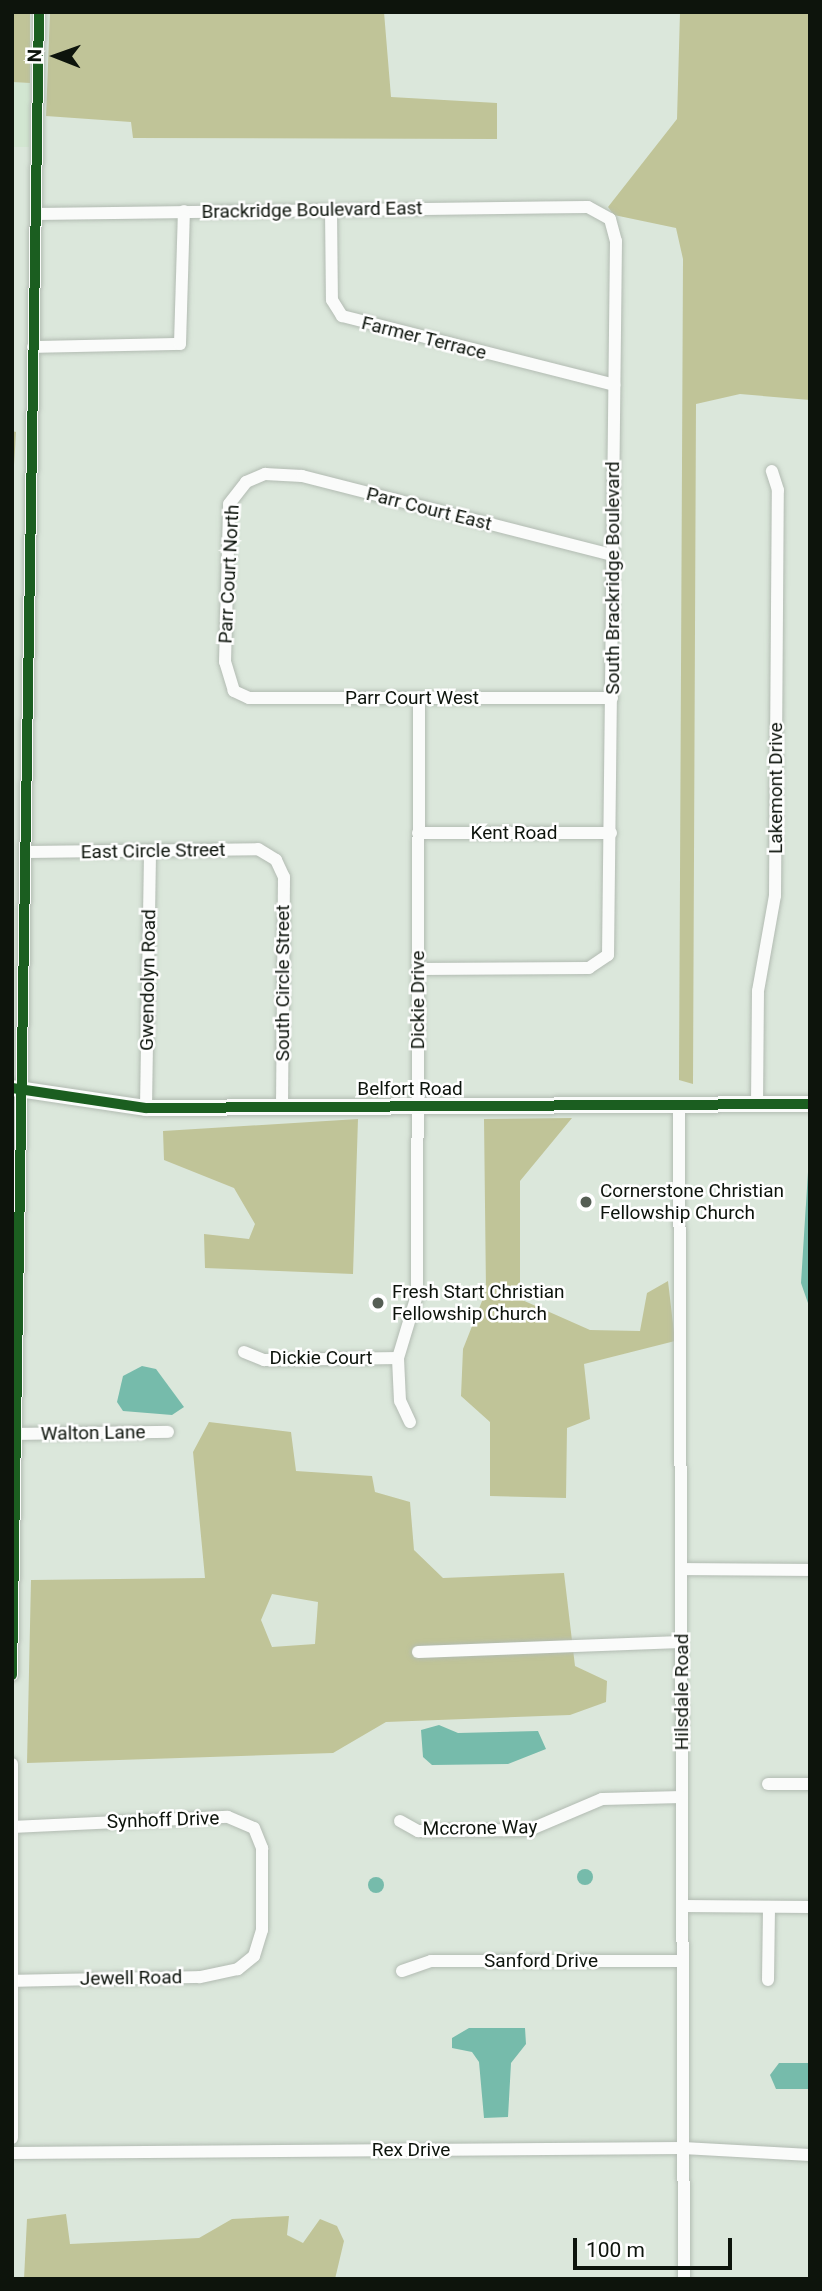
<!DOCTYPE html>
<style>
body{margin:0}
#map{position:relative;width:822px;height:2291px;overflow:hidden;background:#dbe7db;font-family:Roboto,sans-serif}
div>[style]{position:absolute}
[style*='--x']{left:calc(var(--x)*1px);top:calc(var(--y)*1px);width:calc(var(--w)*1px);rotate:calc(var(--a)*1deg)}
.built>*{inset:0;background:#d2e6d1}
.forest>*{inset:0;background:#c0c498}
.water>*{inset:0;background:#76bbab}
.round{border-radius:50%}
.roads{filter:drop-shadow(0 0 2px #b2bbb2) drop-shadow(0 0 2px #b2bbb2)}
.street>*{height:12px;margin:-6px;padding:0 6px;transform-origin:6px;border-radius:6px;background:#fafbfa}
.secondary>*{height:16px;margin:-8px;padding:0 8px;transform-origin:8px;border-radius:8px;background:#fafbfa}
.cycleway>*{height:10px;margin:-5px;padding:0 5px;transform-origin:5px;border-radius:5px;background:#1b5e20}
.dots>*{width:19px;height:19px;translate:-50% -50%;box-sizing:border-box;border:4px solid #fff;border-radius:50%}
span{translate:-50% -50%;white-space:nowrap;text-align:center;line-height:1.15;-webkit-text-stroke:5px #fff;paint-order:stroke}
.street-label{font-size:19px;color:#0d140c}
.poi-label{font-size:19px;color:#0d140c}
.left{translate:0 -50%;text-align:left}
.frame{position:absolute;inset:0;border:14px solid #0d140c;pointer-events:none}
.north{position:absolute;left:21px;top:21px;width:70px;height:70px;-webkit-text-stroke:5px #fff;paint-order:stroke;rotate:271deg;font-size:19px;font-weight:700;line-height:28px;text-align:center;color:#0d140c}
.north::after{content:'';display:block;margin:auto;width:24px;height:32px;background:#0d140c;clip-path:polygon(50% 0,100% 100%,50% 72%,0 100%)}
.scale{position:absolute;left:573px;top:2238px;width:159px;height:32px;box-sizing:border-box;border:4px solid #0d140c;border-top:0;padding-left:9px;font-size:21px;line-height:24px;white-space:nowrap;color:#0d140c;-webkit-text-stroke:5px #fff;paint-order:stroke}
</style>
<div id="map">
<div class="built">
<i style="clip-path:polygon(12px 82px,30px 83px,29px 147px,12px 147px)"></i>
</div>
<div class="forest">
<i style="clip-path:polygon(12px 12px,30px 12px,30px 83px,12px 82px)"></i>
<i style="clip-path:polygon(50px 12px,384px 12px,391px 97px,497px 103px,497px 139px,133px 138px,131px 122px,46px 116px)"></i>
<i style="clip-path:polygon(680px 12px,810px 12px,810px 400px,740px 394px,696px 404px,693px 1084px,679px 1080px,683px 259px,676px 228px,614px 215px,608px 207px,677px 119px)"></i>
<i style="clip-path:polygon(12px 431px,16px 432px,12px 499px)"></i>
<i style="clip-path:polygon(572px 1118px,520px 1181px,520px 1299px,590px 1330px,640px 1331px,647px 1293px,668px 1281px,675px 1341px,584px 1364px,590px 1419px,567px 1428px,566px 1498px,490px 1496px,490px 1422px,461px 1396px,463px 1349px,486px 1291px,484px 1119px)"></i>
<i style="clip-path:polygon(358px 1119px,353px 1274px,205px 1268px,204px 1234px,249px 1239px,255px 1224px,234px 1188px,164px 1160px,163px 1131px)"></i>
<i style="clip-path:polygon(evenodd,209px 1422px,291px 1432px,296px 1471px,372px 1476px,375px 1492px,410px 1502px,414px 1550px,443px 1578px,564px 1573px,575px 1666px,607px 1681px,606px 1702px,570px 1715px,386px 1722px,333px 1753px,27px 1763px,31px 1580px,205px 1578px,193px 1452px,209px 1422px,272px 1594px,318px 1602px,315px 1644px,272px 1647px,261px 1620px,272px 1594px)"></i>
<i style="clip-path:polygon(66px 2214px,70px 2244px,199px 2238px,232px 2219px,289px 2216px,287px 2235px,303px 2243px,320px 2219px,337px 2226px,344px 2241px,335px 2279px,24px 2279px,27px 2219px)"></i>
</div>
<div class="water">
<i style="clip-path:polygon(810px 1140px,810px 1306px,809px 1306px,801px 1283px)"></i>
<i style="clip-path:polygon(142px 1366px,156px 1369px,184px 1407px,172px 1415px,123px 1411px,117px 1402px,123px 1376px)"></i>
<i style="clip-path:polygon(439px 1725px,458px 1733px,538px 1731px,546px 1749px,508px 1764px,432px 1765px,423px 1757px,421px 1730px)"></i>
<i class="round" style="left:577px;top:1869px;width:16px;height:16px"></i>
<i class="round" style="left:368px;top:1877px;width:16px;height:16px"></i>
<i style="clip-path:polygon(469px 2028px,525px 2028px,526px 2044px,511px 2063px,508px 2117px,484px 2118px,479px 2062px,472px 2052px,452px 2048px,452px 2038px)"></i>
<i style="clip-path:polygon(779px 2063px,810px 2063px,810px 2089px,776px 2089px,770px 2075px)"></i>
</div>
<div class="roads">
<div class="street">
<i style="--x:331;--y:210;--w:90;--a:89.4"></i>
<i style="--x:332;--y:300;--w:19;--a:58"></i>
<i style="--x:342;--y:316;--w:281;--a:14.2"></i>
<i style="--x:36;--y:214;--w:552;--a:-0.73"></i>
<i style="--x:588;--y:207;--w:25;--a:29"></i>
<i style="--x:610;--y:219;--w:23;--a:75"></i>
<i style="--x:616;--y:241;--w:714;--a:90.64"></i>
<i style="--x:608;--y:955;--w:23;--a:146"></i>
<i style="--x:589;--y:968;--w:171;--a:179.7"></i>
<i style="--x:33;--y:347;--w:147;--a:-1.2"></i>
<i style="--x:180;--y:344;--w:133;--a:-88.3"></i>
<i style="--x:612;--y:698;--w:363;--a:180"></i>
<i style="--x:249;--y:698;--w:17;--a:-155"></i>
<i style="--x:234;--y:691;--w:30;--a:-107"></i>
<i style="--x:225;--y:662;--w:158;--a:-88.5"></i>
<i style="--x:229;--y:504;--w:28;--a:-52"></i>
<i style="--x:246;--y:482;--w:21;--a:-23"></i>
<i style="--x:265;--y:474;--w:37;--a:3"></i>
<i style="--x:302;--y:476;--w:321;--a:14.3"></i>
<i style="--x:418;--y:833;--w:193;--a:0"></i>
<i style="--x:26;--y:852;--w:232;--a:-0.7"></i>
<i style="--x:258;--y:849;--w:21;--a:31"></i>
<i style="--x:276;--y:860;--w:19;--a:65"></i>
<i style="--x:284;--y:877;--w:230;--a:90.5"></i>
<i style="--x:679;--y:1105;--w:1174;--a:89.76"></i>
<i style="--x:757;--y:1105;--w:114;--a:-89.5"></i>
<i style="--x:758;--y:991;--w:97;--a:-79.9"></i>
<i style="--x:775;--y:896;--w:406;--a:-89.6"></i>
<i style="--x:778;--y:490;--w:20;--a:-108"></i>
<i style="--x:146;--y:1108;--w:257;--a:-89.1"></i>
<i style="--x:244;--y:1352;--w:22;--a:22"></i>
<i style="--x:264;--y:1360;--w:134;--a:-0.9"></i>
<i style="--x:410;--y:1422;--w:23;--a:-115"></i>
<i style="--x:400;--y:1401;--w:43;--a:-92.7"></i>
<i style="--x:398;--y:1358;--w:66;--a:-73.2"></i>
<i style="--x:417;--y:1295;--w:597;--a:-89.81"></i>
<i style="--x:18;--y:1434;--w:150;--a:-0.8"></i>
<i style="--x:681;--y:1569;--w:129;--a:0.4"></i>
<i style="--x:418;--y:1652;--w:263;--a:-2.2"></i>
<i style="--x:12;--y:1675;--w:1663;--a:-89.07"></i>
<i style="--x:12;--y:1764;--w:374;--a:90"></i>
<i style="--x:768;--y:1784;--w:42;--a:0"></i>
<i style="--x:400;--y:1821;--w:21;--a:29"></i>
<i style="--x:418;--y:1831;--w:111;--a:-0.5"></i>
<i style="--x:529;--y:1830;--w:79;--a:-23"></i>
<i style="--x:602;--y:1799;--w:80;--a:-1.4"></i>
<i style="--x:12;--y:1827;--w:216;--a:-2.7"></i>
<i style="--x:228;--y:1817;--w:28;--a:23"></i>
<i style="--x:254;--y:1828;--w:22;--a:68"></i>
<i style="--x:262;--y:1848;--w:82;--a:90"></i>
<i style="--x:262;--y:1930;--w:27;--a:107"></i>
<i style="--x:254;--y:1956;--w:21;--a:141"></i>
<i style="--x:238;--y:1969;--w:40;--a:168"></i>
<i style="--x:199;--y:1977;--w:187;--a:178.8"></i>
<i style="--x:683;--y:1906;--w:127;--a:0.5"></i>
<i style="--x:402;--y:1971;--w:31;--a:-19"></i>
<i style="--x:431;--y:1961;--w:251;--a:0"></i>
<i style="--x:768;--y:1980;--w:73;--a:-89.2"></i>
<i style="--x:12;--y:2153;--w:671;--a:-0.43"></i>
<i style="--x:683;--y:2148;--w:127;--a:3.2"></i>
</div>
<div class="secondary">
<i style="--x:12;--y:1088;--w:135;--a:8.5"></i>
<i style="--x:146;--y:1108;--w:664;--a:-0.35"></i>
</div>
</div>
<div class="cycleway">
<i style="--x:12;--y:1088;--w:135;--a:8.5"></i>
<i style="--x:146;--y:1108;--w:664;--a:-0.35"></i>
<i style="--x:12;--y:1675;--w:1663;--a:-89.07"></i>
</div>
<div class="dots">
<i style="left:586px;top:1202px;background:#555e54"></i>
<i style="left:378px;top:1303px;background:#555e54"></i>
</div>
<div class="street-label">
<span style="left:312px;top:210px;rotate:-1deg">Brackridge Boulevard East</span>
<span style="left:424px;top:338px;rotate:14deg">Farmer Terrace</span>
<span style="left:429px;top:509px;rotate:14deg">Parr Court East</span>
<span style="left:229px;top:574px;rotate:-87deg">Parr Court North</span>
<span style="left:613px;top:578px;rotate:-90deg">South Brackridge Boulevard</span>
<span style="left:412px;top:698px">Parr Court West</span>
<span style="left:776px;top:788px;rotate:-90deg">Lakemont Drive</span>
<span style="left:514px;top:833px">Kent Road</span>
<span style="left:153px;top:851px;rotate:-1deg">East Circle Street</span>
<span style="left:148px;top:980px;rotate:-89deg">Gwendolyn Road</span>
<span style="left:283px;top:983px;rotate:-90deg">South Circle Street</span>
<span style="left:418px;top:1000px;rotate:-90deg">Dickie Drive</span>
<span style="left:410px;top:1089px">Belfort Road</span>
<span style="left:321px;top:1358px">Dickie Court</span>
<span style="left:93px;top:1433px;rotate:-1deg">Walton Lane</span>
<span style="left:682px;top:1692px;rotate:-90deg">Hilsdale Road</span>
<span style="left:163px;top:1820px;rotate:-2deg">Synhoff Drive</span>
<span style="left:480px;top:1828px;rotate:-1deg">Mccrone Way</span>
<span style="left:541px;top:1961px">Sanford Drive</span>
<span style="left:131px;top:1978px;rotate:-1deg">Jewell Road</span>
<span style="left:411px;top:2150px">Rex Drive</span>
</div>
<div class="poi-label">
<span class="left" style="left:600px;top:1202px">Cornerstone Christian<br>Fellowship Church</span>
<span class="left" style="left:392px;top:1303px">Fresh Start Christian<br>Fellowship Church</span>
</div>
<div class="frame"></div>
<div class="north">N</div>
<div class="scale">100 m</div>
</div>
